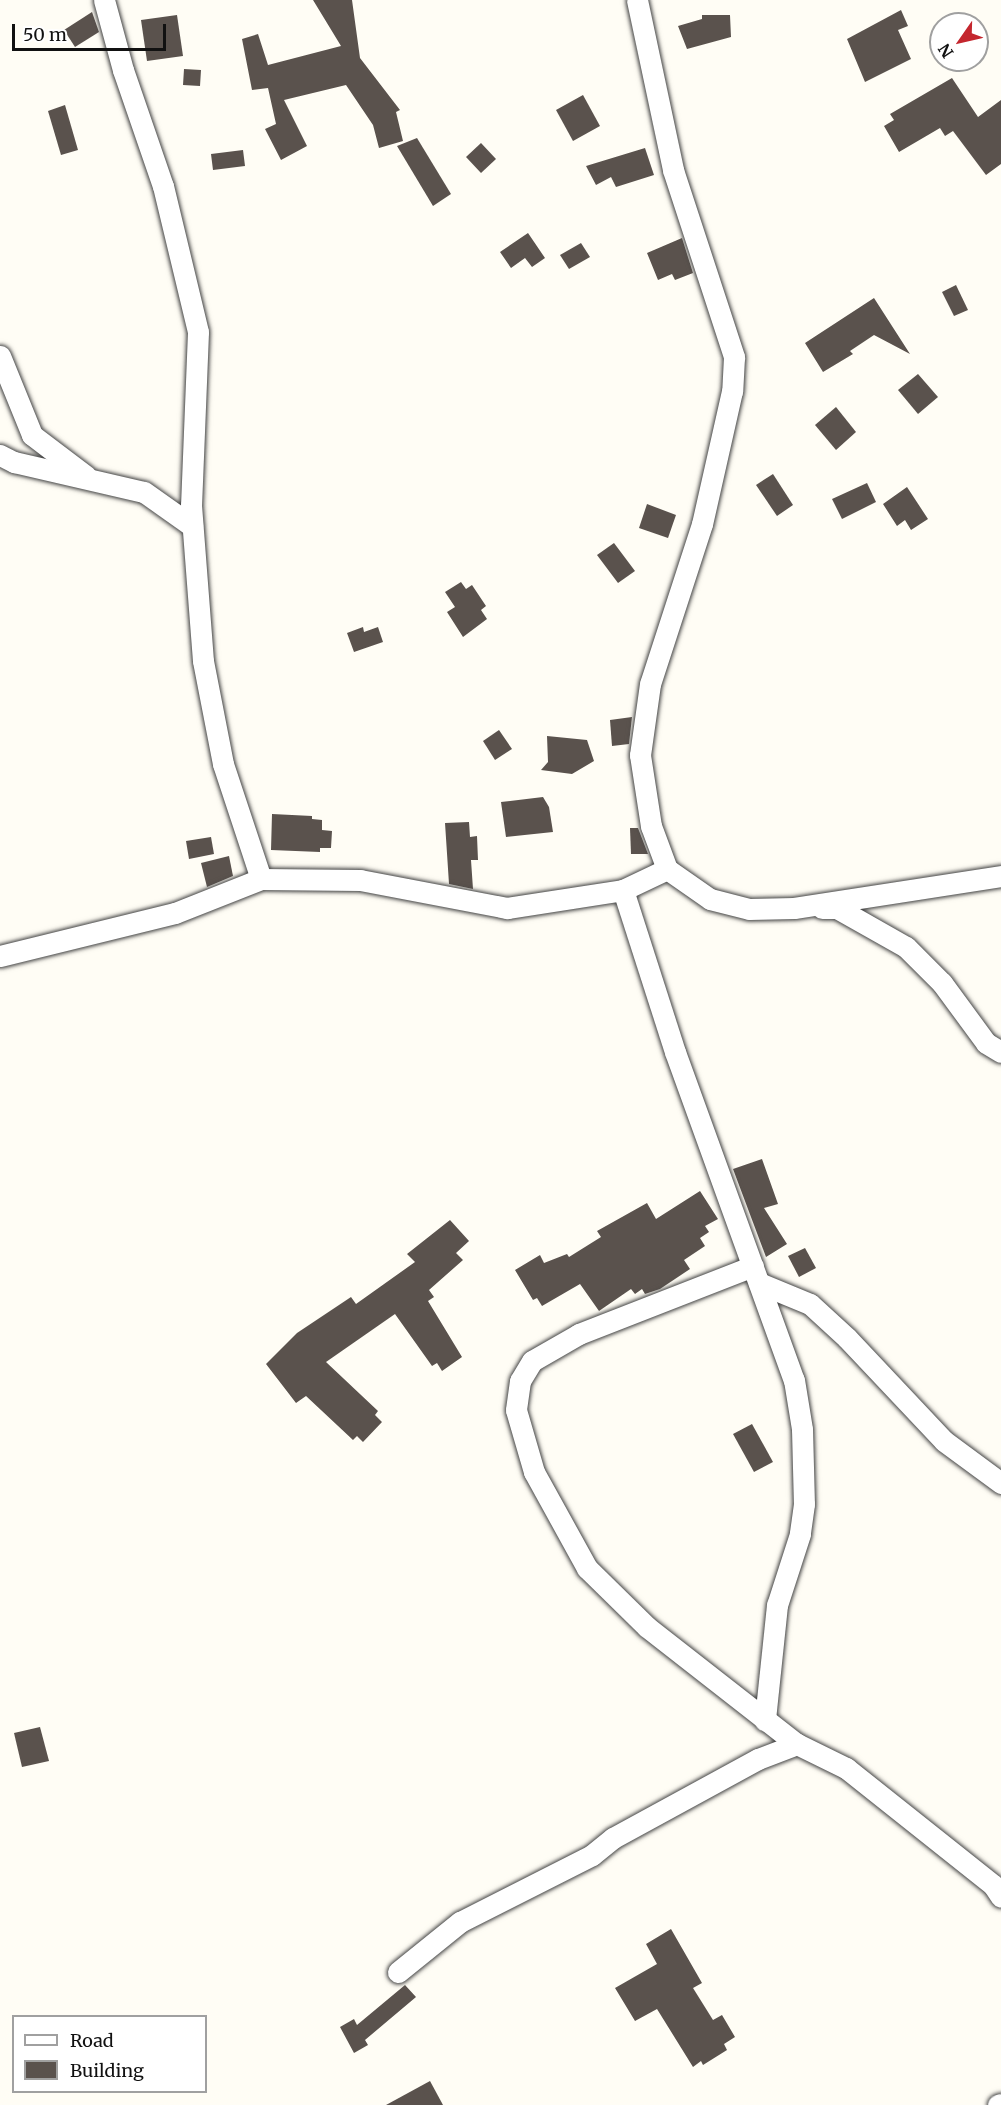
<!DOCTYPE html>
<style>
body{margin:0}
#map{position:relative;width:1001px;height:2105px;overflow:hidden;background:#fffdf5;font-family:Merriweather,serif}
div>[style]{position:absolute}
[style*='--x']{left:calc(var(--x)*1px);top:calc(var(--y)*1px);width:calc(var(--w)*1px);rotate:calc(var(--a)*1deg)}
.building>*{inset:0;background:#5a524d}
.roads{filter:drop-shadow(0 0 2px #444) drop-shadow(0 0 2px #444)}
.minor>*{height:21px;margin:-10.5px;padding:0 10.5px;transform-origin:10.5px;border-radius:10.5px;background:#fff}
span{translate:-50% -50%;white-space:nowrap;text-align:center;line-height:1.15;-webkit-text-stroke:6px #fff;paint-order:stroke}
.legend{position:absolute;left:12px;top:2015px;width:195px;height:78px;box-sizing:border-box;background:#fff;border:2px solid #a0a0a0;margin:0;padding:8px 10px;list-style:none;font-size:18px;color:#111}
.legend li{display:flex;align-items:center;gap:12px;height:30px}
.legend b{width:30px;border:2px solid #a0a0a0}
.north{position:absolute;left:929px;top:12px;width:60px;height:60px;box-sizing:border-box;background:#fff;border:2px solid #a0a0a0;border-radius:50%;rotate:236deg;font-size:16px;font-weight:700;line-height:24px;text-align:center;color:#111}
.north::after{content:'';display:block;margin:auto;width:21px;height:27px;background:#c4262e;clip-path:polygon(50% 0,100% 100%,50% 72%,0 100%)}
.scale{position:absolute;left:12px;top:24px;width:154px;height:27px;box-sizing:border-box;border:3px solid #111;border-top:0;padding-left:8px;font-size:18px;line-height:21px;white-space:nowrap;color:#111;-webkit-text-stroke:4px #fff;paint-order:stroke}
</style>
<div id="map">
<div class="building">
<i style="clip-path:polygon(313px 0,352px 0,360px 58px,400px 110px,396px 112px,403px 141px,379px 148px,373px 125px,346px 85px,284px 100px,307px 146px,281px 160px,265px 129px,276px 124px,268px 88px,252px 90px,242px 39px,258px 34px,268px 65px,341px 46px)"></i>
<i style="clip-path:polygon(901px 10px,908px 26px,898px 30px,911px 59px,865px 82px,847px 39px)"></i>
<i style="clip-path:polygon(92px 12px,99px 32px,75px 47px,64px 30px)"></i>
<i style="clip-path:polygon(177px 15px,183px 56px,147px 61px,141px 20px)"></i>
<i style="clip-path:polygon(702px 15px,730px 15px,731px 37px,687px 49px,678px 26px,702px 19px)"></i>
<i style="clip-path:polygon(184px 69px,201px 70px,200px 86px,183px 85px)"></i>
<i style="clip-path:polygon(952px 78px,978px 117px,1001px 100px,1001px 164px,986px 175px,953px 131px,945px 136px,940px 128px,899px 152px,884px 126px,894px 120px,890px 114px)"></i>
<i style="clip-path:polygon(583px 95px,600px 126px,573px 141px,556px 110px)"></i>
<i style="clip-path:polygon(65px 105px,78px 150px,61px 155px,48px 111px)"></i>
<i style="clip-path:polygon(417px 138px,451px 194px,433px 206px,397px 146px)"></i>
<i style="clip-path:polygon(481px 143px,496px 159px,481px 173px,466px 157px)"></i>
<i style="clip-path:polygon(645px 148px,654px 175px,616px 187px,611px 177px,596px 185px,586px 166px)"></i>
<i style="clip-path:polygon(243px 150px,245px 166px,213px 170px,211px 154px)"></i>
<i style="clip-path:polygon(528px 233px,545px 258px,532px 267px,525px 258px,511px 268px,500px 252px)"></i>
<i style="clip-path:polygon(682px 238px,693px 273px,675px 280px,672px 274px,658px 280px,647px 253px)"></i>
<i style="clip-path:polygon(581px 243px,590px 257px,569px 269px,560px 255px)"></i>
<i style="clip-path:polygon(956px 285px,968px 310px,954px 316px,942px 292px)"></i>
<i style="clip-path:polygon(874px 298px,910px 354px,874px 335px,850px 351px,853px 354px,823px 372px,805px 343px)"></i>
<i style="clip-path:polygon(918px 374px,938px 397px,918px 414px,898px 390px)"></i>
<i style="clip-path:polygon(836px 407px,856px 432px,836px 450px,815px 425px)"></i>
<i style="clip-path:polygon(773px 474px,793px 505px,777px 516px,756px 485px)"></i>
<i style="clip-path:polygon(867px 483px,876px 502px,842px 519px,832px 499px)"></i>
<i style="clip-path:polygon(907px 487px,928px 519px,911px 530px,905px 520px,897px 526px,883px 504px)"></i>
<i style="clip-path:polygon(647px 504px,676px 515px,668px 538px,639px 528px)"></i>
<i style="clip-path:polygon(614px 543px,635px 571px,618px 583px,597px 555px)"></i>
<i style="clip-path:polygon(461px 582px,466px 589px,472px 585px,486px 606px,481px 610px,487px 619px,463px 637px,447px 612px,455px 607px,445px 592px)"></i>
<i style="clip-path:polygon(363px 627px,364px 632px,378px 627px,383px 642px,354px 652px,347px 633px)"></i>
<i style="clip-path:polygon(632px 717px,629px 744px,612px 746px,610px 720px)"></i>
<i style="clip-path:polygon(499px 730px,512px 749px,495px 760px,483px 741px)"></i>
<i style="clip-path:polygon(547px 736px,587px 740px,594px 761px,572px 774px,541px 770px,548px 762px)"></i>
<i style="clip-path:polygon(543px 797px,549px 807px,553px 832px,506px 837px,501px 802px)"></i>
<i style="clip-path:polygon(272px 814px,312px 816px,312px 819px,322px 820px,322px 830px,332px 831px,331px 848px,320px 848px,320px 852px,271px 850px)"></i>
<i style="clip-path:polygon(469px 822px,470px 837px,477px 836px,478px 860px,471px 860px,473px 889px,449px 884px,445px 823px)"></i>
<i style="clip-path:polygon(630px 828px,638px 828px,648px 854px,631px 854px)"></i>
<i style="clip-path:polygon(211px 837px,214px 854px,189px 859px,186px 841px)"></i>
<i style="clip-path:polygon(229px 856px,233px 876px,207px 887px,201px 863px)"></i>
<i style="clip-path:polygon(762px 1159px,778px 1204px,764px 1208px,787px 1244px,766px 1257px,733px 1169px)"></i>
<i style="clip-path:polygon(700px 1191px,718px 1219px,705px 1226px,709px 1232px,700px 1238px,705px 1246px,684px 1260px,690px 1269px,660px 1289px,645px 1294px,642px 1289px,635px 1294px,631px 1289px,599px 1311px,580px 1284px,542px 1306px,537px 1298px,533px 1300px,515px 1270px,540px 1255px,544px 1263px,567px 1254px,569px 1257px,601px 1237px,597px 1231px,647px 1203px,656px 1219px)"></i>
<i style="clip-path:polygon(450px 1220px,469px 1241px,456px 1253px,463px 1260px,429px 1290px,434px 1297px,428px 1301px,462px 1357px,442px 1371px,437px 1363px,432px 1366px,395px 1314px,326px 1362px,378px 1411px,375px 1415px,382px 1422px,363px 1442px,357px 1436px,353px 1440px,306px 1396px,296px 1403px,266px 1364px,297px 1333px,351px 1297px,356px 1304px,415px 1262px,407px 1254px)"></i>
<i style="clip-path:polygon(805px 1248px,816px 1268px,799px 1277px,788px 1256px)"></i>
<i style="clip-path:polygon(752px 1424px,773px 1462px,754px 1472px,733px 1434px)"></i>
<i style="clip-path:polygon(40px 1727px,49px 1761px,22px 1767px,14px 1733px)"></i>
<i style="clip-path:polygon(671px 1929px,702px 1983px,693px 1988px,713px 2020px,722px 2015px,735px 2037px,724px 2044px,727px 2050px,703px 2065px,701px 2061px,693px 2067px,657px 2009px,635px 2021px,615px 1988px,657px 1964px,646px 1944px)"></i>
<i style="clip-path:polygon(405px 1985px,416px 1997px,365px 2040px,368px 2045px,354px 2053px,340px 2027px,354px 2019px,357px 2025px)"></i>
<i style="clip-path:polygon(430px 2081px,443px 2105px,386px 2105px)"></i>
</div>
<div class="roads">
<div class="minor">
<i style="--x:104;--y:0;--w:73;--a:74.8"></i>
<i style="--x:123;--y:70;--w:123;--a:71"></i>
<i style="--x:163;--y:186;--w:150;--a:76.5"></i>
<i style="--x:198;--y:332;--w:173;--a:92.3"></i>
<i style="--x:191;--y:505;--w:156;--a:85.6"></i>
<i style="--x:203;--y:661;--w:105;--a:79"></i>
<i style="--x:223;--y:764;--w:121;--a:71.7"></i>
<i style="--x:637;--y:0;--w:174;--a:78"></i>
<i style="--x:673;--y:170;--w:197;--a:71.9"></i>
<i style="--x:734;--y:357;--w:34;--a:93"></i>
<i style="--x:732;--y:391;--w:136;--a:102.7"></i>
<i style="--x:702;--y:524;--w:168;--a:108"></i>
<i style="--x:650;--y:684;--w:72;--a:98"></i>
<i style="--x:640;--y:755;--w:72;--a:81.2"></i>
<i style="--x:651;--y:826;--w:46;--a:69.6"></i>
<i style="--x:0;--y:356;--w:85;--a:67.9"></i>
<i style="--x:32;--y:435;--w:68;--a:37.2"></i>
<i style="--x:0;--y:455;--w:16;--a:27"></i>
<i style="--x:14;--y:462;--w:133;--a:13"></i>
<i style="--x:144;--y:492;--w:59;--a:35.3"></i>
<i style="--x:623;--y:890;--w:49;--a:-25.5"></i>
<i style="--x:667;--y:869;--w:52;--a:34.9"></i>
<i style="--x:710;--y:899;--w:40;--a:14.4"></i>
<i style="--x:749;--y:909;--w:45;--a:-1.3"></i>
<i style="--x:794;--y:908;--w:209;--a:-8.8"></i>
<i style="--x:822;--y:908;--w:15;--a:0"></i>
<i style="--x:837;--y:908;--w:79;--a:29.5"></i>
<i style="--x:906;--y:947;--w:51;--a:45"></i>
<i style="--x:942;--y:983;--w:74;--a:53.7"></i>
<i style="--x:986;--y:1043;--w:17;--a:31"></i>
<i style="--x:0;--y:956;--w:180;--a:-13.8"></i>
<i style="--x:175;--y:913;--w:92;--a:-21.6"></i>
<i style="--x:261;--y:879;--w:99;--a:0.6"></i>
<i style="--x:360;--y:880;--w:150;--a:10.8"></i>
<i style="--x:507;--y:908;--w:117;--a:-8.8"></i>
<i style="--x:623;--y:890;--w:170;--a:72.2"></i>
<i style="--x:675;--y:1052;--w:349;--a:70.1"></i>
<i style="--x:794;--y:1380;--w:50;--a:80.7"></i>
<i style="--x:802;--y:1429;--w:75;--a:88.5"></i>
<i style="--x:804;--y:1504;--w:30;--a:98"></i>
<i style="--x:800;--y:1534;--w:75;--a:107.9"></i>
<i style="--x:777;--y:1605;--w:116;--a:96"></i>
<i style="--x:753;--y:1266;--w:187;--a:158.7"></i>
<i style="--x:579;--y:1334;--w:54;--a:150.1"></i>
<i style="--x:532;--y:1361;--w:23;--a:121"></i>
<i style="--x:520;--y:1381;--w:29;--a:98"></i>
<i style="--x:516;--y:1410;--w:65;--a:73.8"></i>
<i style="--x:534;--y:1472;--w:110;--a:61.1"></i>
<i style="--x:587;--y:1568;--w:84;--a:44.5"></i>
<i style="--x:647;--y:1627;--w:190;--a:38"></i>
<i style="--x:797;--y:1744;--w:55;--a:26.1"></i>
<i style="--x:846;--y:1768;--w:188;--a:38.5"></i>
<i style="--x:993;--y:1885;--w:14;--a:56"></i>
<i style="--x:759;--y:1283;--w:55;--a:22.4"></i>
<i style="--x:810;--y:1304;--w:50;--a:42.6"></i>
<i style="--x:847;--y:1338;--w:141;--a:46.7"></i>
<i style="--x:944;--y:1441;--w:71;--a:36.4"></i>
<i style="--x:398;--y:1972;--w:80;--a:-38.9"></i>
<i style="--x:460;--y:1922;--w:148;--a:-26.9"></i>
<i style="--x:592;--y:1855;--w:27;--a:-39"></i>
<i style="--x:613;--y:1838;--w:165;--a:-28.6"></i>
<i style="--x:758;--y:1759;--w:42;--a:-21"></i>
<i style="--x:998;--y:2105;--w:3;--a:-18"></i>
</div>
</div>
<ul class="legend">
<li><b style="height:8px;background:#fff"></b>Road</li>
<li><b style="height:16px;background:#5a524d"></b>Building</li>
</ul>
<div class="north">N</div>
<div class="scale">50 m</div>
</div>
